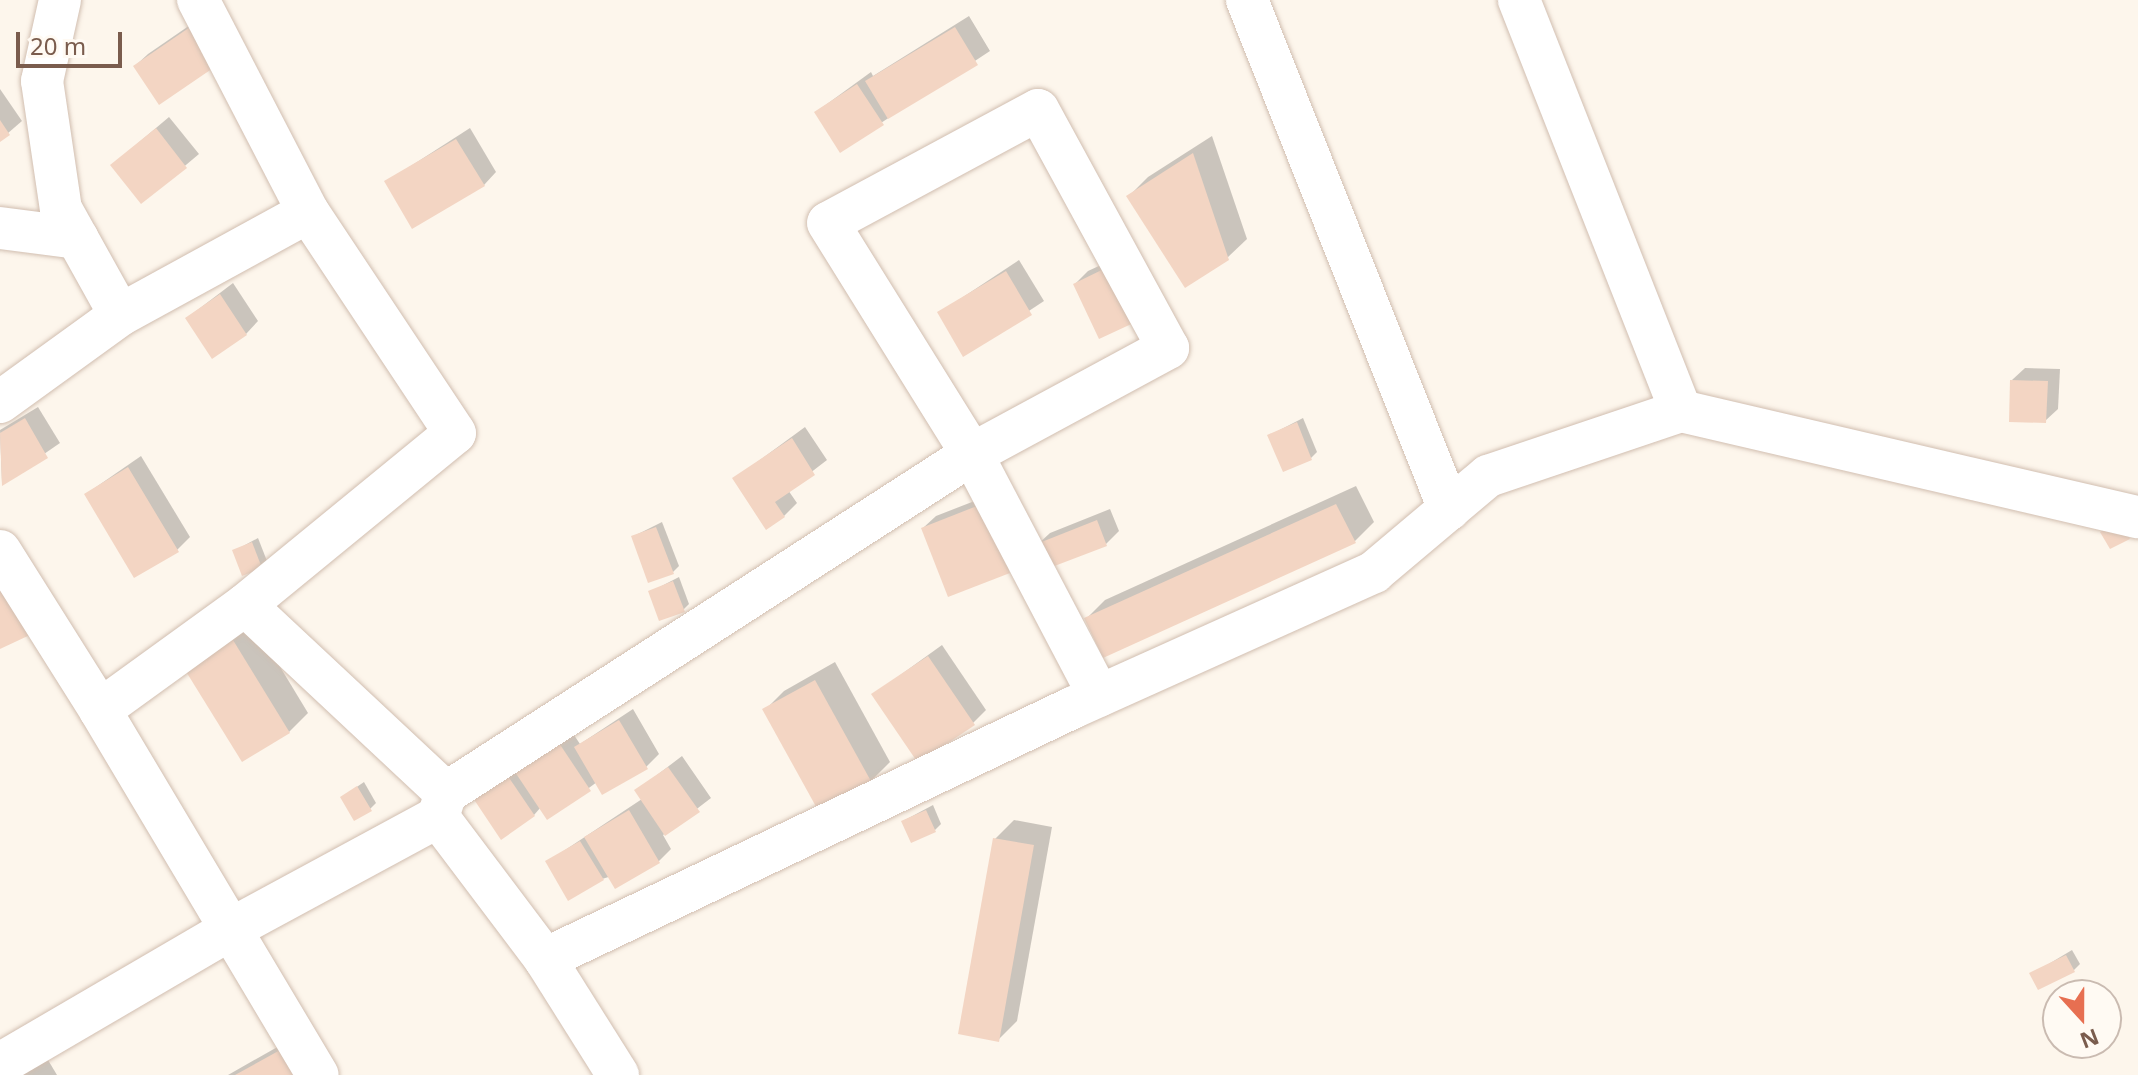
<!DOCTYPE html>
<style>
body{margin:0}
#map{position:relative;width:2138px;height:1075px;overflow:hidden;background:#fdf6ec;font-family:"Noto Sans",sans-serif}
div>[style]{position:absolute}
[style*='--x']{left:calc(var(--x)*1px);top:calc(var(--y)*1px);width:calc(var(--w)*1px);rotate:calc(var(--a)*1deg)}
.shadow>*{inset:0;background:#0003}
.building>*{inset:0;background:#f3d5c3}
.roads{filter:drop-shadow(0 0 2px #d1beb0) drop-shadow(0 0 2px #d1beb0)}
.minor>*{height:42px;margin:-21px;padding:0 21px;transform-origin:21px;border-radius:21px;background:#fff}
span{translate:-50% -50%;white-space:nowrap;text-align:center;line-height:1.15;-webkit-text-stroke:6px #fffaf3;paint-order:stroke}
.north{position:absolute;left:2042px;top:979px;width:80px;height:80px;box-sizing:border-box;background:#fffaf3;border:2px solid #cabbb1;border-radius:50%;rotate:159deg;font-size:22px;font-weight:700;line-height:32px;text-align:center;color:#7a5c4d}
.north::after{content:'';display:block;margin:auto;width:28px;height:36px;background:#e76f51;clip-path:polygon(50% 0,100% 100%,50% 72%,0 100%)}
.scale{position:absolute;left:16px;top:32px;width:106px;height:36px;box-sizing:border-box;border:4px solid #7a5c4d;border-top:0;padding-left:10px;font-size:24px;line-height:28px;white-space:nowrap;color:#7a5c4d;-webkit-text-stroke:6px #fffaf3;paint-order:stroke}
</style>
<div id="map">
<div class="shadow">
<i style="clip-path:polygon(209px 12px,220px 61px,135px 66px,148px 54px)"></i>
<i style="clip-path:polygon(969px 16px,990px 51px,840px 150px,816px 112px,871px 72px,873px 76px)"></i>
<i style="clip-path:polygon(0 89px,22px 121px,0 140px)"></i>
<i style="clip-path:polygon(169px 117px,199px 154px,142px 202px,112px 165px)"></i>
<i style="clip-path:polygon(470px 128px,496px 172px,484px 185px,386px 182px)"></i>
<i style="clip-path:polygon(1212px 136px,1247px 239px,1227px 258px,1129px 196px,1148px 177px)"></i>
<i style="clip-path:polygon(1127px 253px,1152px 305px,1075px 284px,1088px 271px)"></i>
<i style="clip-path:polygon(1019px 260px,1044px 301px,964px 354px,939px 313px)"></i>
<i style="clip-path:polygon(233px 283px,258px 321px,246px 334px,187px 318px)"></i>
<i style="clip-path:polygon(2025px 368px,2060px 369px,2058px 409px,2045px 421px,2012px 380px)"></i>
<i style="clip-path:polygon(38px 407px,60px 443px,2px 483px,0 430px)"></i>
<i style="clip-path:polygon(1303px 418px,1317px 452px,1311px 458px,1270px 435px)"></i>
<i style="clip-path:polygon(805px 427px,827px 460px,788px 490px,797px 503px,784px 516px,734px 479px)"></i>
<i style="clip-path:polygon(141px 456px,190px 537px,177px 550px,86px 494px)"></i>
<i style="clip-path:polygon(1356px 486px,1374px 522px,1355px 541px,1086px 619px,1105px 600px)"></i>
<i style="clip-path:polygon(995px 493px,1021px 559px,1008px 572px,923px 528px,936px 516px)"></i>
<i style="clip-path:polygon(1110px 509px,1119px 531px,1106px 544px,1037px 545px,1050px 533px)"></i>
<i style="clip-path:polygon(662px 522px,679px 566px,673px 572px,634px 536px)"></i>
<i style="clip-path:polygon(258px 538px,267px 561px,261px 567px,234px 551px)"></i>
<i style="clip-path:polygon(679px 577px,689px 604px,683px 610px,650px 592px)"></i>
<i style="clip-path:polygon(245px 609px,308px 713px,289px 732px,180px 657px)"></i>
<i style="clip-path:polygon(942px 645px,986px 710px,973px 723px,874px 694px)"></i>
<i style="clip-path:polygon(835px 662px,890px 762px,871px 781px,765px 710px,784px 691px)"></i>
<i style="clip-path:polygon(633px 709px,659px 754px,646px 767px,597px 782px,548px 818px,541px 807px,534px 815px,471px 792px,572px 732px,580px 744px)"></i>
<i style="clip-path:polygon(682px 756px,711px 798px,663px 835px,671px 849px,658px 862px,602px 879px,547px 862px,642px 799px,636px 791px)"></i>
<i style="clip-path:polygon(364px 782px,376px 803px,370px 809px,342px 797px)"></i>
<i style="clip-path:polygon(933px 805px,941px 824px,935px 830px,903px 821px)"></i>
<i style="clip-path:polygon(1014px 820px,1052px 827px,1017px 1021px,998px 1040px,995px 839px)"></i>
<i style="clip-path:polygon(2072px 950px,2080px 964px,2074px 970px,2032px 974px)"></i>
<i style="clip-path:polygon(295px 1037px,316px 1075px,228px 1075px)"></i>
<i style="clip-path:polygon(45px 1055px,57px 1075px,9px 1075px)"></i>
</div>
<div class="building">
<i style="clip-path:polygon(196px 23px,222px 62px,159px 105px,133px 66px)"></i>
<i style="clip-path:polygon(955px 27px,978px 65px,888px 119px,865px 81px)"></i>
<i style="clip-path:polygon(857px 84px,884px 125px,840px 153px,814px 112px)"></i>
<i style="clip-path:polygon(0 120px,10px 135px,0 142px)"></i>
<i style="clip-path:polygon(156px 128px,187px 168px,141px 204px,110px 165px)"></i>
<i style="clip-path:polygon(456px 139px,485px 186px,412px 229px,384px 181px)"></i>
<i style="clip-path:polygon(1193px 153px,1229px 260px,1185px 288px,1126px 196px)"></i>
<i style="clip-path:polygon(1114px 264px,1140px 320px,1099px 339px,1073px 284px)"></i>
<i style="clip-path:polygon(1006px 271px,1032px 315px,963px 357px,937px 312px)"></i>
<i style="clip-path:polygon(220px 294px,247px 335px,212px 359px,185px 318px)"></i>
<i style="clip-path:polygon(2010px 380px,2048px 381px,2046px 423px,2009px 422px)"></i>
<i style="clip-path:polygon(25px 418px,48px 458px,2px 486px,0 433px)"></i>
<i style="clip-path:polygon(1297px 422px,1312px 460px,1283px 472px,1267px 435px)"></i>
<i style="clip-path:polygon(792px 438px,815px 475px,775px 502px,785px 517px,766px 530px,732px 478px)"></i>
<i style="clip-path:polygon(128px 467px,179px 552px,134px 578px,84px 494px)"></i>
<i style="clip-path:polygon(982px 504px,1010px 573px,948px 597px,921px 528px)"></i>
<i style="clip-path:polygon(1336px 504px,1356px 543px,1103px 658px,1084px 618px)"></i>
<i style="clip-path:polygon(1097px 520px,1107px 546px,1044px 570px,1034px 545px)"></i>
<i style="clip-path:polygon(2120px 521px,2130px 539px,2110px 549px,2100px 532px)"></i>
<i style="clip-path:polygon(656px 527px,674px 574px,648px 583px,631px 536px)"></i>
<i style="clip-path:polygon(252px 542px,262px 568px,242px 576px,232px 550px)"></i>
<i style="clip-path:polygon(0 578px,32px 634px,0 649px)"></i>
<i style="clip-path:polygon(673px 581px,685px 612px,659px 621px,648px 591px)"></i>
<i style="clip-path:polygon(225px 627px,290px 733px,242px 762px,177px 657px)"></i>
<i style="clip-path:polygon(928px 656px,975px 725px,918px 763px,871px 694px)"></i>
<i style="clip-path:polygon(815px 680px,872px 783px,819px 812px,762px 709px)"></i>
<i style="clip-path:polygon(619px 720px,648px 769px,602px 795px,574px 747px)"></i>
<i style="clip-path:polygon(559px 743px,591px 791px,547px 820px,515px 772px)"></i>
<i style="clip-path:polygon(668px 767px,700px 812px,665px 836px,634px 790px)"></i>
<i style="clip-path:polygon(503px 769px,535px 816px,501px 840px,469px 792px)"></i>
<i style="clip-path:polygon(357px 786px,372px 811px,354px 821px,340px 797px)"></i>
<i style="clip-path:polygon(629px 810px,660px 863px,615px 889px,584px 837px)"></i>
<i style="clip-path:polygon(926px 810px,936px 832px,911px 843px,901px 821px)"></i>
<i style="clip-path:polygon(993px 838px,1034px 845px,999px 1042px,958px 1034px)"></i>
<i style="clip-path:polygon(580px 841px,604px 880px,568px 901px,545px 861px)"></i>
<i style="clip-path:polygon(2066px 955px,2075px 972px,2038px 990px,2029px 973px)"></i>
<i style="clip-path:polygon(282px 1049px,297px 1075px,235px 1075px)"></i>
</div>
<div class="roads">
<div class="minor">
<i style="--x:60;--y:0;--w:83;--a:102.5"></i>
<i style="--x:42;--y:81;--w:129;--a:81.6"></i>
<i style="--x:61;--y:209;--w:121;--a:60.9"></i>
<i style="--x:1247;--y:0;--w:548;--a:68.35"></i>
<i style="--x:1519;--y:0;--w:442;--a:68.5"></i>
<i style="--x:0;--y:228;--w:78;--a:7.4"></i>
<i style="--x:0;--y:402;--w:148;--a:-35.9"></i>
<i style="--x:120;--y:315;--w:214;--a:-28.7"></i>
<i style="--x:0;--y:551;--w:188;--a:57.8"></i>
<i style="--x:100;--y:710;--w:179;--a:-35.9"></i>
<i style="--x:245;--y:605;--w:271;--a:-39.3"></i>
<i style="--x:455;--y:433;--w:265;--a:-123.6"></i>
<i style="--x:308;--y:212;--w:239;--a:-117.4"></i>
<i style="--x:245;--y:605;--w:275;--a:43.1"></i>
<i style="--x:100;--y:710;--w:425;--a:59.2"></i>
<i style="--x:438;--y:817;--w:25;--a:-72"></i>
<i style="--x:446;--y:793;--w:626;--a:-32.8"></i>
<i style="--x:972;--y:454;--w:223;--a:-28.4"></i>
<i style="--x:1168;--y:348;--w:271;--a:-118.6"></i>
<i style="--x:1038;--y:110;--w:238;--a:151.7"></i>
<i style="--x:828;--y:223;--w:272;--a:58.1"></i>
<i style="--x:972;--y:454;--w:273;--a:62.3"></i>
<i style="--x:545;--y:959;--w:137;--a:57.8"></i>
<i style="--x:0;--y:1064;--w:265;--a:-30.3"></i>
<i style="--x:229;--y:930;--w:238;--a:-28.4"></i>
<i style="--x:438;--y:817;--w:178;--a:53"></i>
<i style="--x:545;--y:959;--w:584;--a:-25.47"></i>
<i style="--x:1072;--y:708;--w:331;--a:-24.2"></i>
<i style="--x:1374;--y:572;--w:149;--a:-40.1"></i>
<i style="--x:1488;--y:476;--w:204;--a:-18.6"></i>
<i style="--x:1681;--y:411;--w:469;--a:13.1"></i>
</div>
</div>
<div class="north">N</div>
<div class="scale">20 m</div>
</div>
